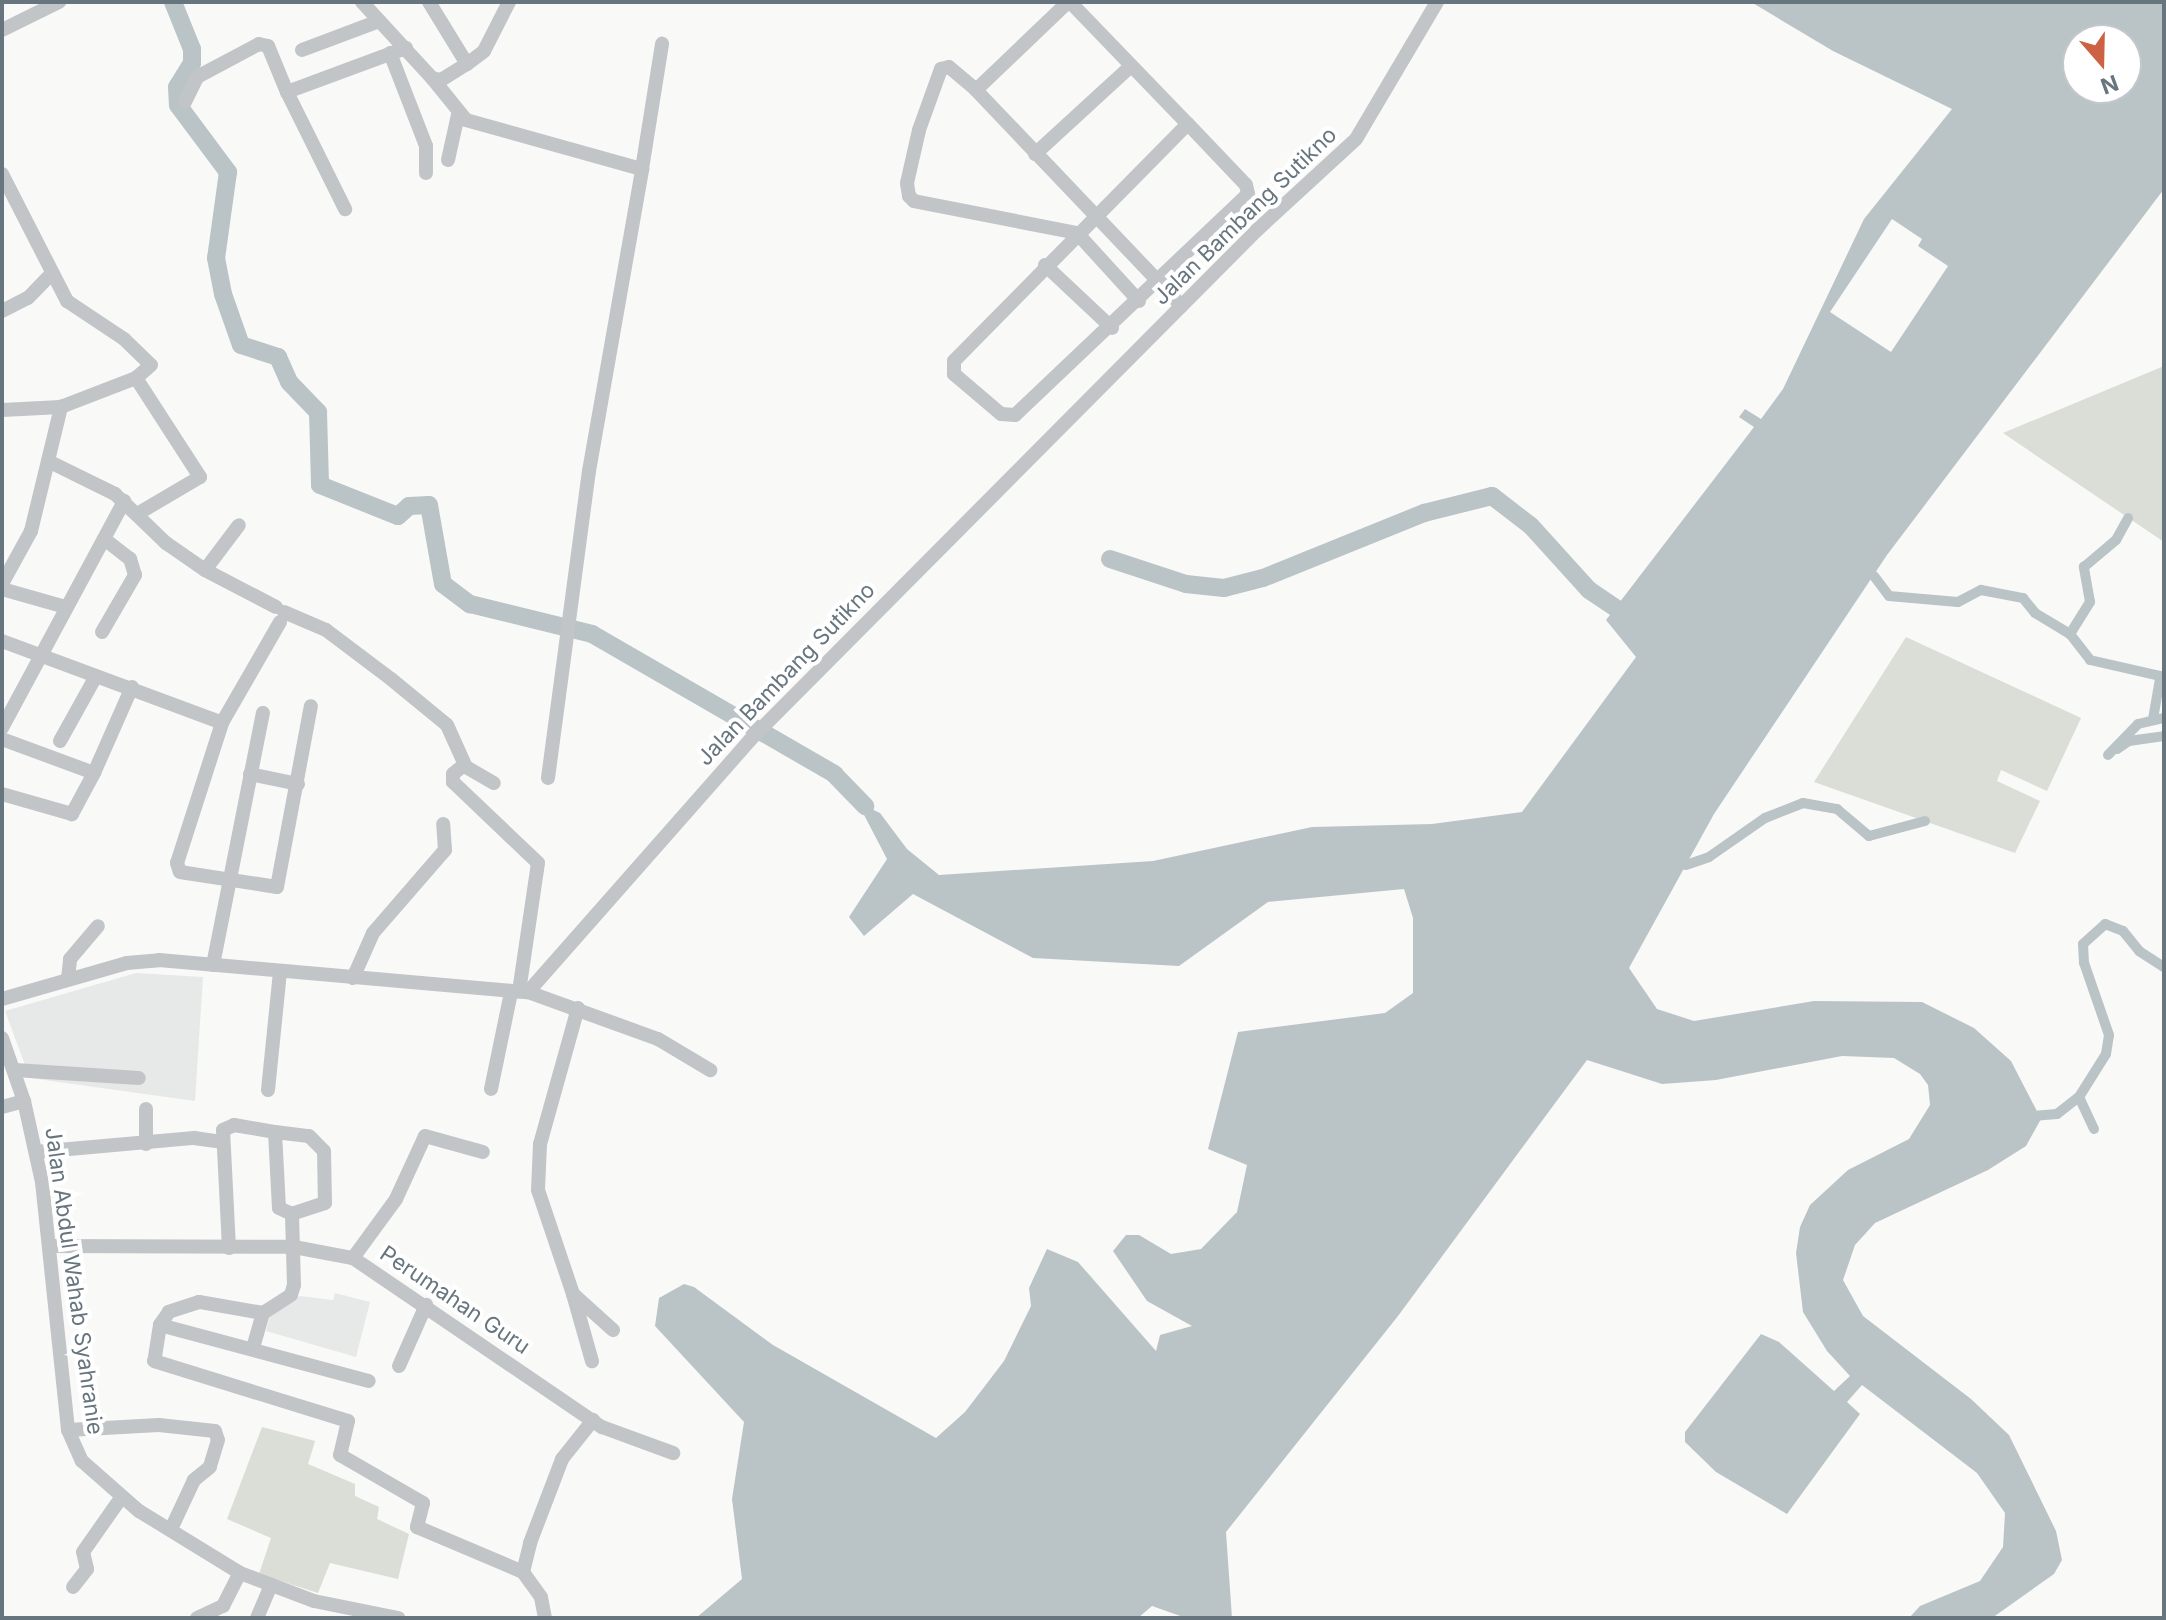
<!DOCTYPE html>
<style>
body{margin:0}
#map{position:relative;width:2166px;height:1620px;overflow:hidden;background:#f9f9f8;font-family:Inter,sans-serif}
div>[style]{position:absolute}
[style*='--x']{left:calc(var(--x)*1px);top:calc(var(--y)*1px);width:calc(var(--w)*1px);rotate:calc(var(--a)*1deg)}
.built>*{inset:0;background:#e7e8e8}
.green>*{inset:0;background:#daded7}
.water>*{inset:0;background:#bac4c7}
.pier>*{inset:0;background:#f9f9f8}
.canal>*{height:10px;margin:-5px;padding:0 5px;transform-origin:5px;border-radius:5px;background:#bac4c7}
.river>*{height:18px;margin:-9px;padding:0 9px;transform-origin:9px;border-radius:9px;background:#bac4c7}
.minor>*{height:14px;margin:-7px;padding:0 7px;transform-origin:7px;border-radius:7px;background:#c1c5c8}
span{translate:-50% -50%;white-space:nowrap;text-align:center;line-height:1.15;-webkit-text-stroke:8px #fff;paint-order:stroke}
.street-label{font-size:22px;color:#67757e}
.frame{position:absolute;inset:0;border:4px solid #67757e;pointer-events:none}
.north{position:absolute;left:2062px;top:24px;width:80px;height:80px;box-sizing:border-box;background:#fff;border:2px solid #c2c8cb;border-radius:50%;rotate:160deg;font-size:22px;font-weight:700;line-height:32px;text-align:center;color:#67757e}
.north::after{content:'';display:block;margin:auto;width:28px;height:36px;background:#cd6144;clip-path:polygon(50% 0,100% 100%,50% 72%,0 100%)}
</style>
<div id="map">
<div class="built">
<i style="clip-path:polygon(136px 973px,203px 977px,195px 1101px,30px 1078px,5px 1011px)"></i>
<i style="clip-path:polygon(335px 1293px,370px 1302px,356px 1357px,266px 1331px,271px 1313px,300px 1296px,333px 1300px)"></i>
</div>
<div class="green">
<i style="clip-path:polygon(2164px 366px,2164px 542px,2003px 433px)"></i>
<i style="clip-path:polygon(1906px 637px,2081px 718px,2047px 791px,2001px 770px,1997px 781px,2040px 801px,2015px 853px,1814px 782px)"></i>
<i style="clip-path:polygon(262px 1427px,315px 1441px,308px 1464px,355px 1484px,355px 1496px,379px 1507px,377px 1519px,409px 1534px,398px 1579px,330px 1563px,318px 1593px,259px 1574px,271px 1538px,227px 1519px)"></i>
</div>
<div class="water">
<i style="clip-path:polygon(evenodd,1751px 2px,2164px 2px,2164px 189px,1887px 555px,1714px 814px,1629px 968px,1657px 1009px,1694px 1021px,1814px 1001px,1922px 1002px,1974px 1028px,2011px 1061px,2041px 1119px,2026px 1146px,1988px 1170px,1875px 1223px,1855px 1245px,1843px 1280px,1863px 1316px,1971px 1399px,2009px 1435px,2056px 1531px,2062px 1560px,2054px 1574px,1992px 1618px,1909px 1618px,1920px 1606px,1980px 1581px,2003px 1547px,2005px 1513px,1977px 1473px,1862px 1385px,1847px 1402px,1860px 1414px,1787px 1514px,1716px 1472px,1685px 1442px,1685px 1432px,1761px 1334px,1779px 1342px,1834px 1391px,1850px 1376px,1827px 1351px,1803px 1312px,1796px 1253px,1800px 1227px,1810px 1205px,1848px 1170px,1909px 1139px,1930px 1105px,1928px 1085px,1920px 1074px,1894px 1058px,1842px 1056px,1716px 1080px,1662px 1084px,1587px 1060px,1398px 1316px,1226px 1532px,1232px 1618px,1186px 1618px,1152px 1606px,1138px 1618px,696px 1618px,742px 1579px,732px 1499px,744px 1422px,655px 1326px,659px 1298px,684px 1284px,694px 1287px,773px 1345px,936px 1438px,965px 1412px,1004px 1361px,1031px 1306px,1029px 1288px,1047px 1249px,1078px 1262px,1156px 1351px,1160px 1335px,1192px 1326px,1147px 1301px,1113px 1251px,1126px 1235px,1139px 1235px,1171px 1254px,1201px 1249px,1237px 1212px,1247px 1165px,1208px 1149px,1238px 1032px,1385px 1013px,1413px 993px,1413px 918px,1404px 889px,1268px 902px,1179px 966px,1033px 958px,913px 894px,864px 936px,849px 917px,887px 859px,862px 811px,865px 806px,880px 813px,907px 849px,939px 875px,1153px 861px,1312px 827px,1432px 824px,1522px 812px,1636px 657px,1606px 620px,1754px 427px,1739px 417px,1745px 409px,1761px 419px,1783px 389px,1864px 219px,1952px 109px,1833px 51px,1751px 2px,2078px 40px,2126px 40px,2126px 88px,2078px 88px,2078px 40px)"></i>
</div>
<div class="pier">
<i style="clip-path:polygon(1892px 219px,1922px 239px,1918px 246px,1948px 266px,1891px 352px,1830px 312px)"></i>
</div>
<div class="canal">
<i style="--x:1874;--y:576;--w:25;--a:53"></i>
<i style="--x:1889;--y:596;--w:69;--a:5"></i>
<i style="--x:1958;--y:602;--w:26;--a:-28"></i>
<i style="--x:1981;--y:590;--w:43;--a:10.8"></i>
<i style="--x:2023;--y:598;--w:19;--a:51"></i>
<i style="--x:2035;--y:613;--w:41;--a:31"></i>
<i style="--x:2070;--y:634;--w:33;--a:52"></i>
<i style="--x:2090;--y:660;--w:76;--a:12.9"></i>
<i style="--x:2070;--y:634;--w:38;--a:-58"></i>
<i style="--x:2090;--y:602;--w:36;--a:-100"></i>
<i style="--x:2084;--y:567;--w:42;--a:-40.2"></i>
<i style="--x:2116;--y:540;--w:25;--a:-61"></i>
<i style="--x:2153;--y:719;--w:41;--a:-80.1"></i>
<i style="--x:2117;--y:749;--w:14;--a:-34"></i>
<i style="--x:2129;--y:741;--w:35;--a:-8"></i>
<i style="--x:2108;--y:755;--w:43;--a:-45.9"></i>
<i style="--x:2138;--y:724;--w:27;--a:-13"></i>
<i style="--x:1686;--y:865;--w:24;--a:-19"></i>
<i style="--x:1709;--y:857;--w:68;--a:-34.9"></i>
<i style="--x:1765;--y:818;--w:41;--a:-21.5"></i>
<i style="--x:1803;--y:803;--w:35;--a:10"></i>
<i style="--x:1837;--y:809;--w:42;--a:40.2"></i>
<i style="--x:1869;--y:836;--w:58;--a:-15"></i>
<i style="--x:2033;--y:1116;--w:24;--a:-5"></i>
<i style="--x:2057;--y:1114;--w:28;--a:-38"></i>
<i style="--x:2094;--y:1129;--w:35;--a:-115"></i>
<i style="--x:2079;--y:1097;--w:51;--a:-57.9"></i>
<i style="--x:2106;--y:1054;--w:19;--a:-81"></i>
<i style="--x:2109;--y:1035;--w:76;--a:-109.1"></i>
<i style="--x:2084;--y:963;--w:19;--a:-93"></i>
<i style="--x:2083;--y:944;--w:30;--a:-42"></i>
<i style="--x:2105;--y:924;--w:19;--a:21"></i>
<i style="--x:2123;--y:931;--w:26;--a:51"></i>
<i style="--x:2139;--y:951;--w:30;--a:33"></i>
</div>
<div class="river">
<i style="--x:173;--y:2;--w:51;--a:68"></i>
<i style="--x:192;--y:49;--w:14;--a:90"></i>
<i style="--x:192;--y:63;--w:28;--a:122"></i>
<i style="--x:177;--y:87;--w:18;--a:87"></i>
<i style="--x:178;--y:105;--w:84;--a:53.3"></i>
<i style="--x:228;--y:172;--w:87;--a:97.9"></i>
<i style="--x:216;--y:258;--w:37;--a:79"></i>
<i style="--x:223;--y:294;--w:54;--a:70.6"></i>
<i style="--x:241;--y:345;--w:39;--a:18"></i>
<i style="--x:278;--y:357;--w:27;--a:66"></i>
<i style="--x:289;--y:382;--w:42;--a:46"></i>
<i style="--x:318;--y:412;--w:73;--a:88.4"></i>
<i style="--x:320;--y:485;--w:84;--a:21.7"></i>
<i style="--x:398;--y:516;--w:15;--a:-42"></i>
<i style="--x:409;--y:506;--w:20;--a:-3"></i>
<i style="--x:429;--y:505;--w:80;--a:80"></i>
<i style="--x:443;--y:584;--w:34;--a:37"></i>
<i style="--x:470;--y:604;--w:126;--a:13.8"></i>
<i style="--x:592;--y:634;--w:280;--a:30"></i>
<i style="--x:834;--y:774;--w:45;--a:45.9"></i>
<i style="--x:1110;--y:559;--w:80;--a:18.2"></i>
<i style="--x:1186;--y:584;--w:38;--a:6"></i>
<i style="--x:1224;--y:588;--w:40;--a:-14.4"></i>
<i style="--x:1263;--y:578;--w:174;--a:-22"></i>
<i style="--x:1424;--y:513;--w:70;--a:-14"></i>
<i style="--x:1492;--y:496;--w:49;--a:37.6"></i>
<i style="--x:1531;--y:526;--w:86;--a:47.8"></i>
<i style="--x:1589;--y:590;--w:32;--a:34"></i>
</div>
<div class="minor">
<i style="--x:362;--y:2;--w:103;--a:47.4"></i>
<i style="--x:432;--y:78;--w:9;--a:13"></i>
<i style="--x:441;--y:80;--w:31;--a:-32"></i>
<i style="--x:467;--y:64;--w:73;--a:-121.5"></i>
<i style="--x:1070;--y:2;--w:170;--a:46"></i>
<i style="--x:2;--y:30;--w:64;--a:-26.2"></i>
<i style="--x:302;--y:50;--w:82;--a:-20.6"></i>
<i style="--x:390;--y:53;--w:100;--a:68.8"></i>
<i style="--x:426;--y:146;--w:27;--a:90"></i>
<i style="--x:467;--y:64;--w:21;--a:-37"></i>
<i style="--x:484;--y:51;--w:55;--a:-63"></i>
<i style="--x:432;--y:78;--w:54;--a:51"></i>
<i style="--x:466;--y:120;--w:183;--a:15.6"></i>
<i style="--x:642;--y:169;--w:127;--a:-80.9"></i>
<i style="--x:976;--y:90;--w:127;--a:-43.7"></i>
<i style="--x:287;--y:92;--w:131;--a:63.6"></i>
<i style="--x:185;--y:102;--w:28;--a:-64"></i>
<i style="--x:197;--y:77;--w:70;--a:-28"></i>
<i style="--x:259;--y:44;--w:9;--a:13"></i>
<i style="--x:268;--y:46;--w:50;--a:67.6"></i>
<i style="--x:287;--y:92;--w:127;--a:-20.3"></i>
<i style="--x:1188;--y:124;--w:84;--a:46.4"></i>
<i style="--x:1246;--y:185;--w:9;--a:77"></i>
<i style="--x:1248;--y:194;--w:321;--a:136.5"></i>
<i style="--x:1015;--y:415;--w:14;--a:-176"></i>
<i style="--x:1001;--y:414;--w:62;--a:-139.6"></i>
<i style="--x:954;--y:374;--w:13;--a:-90"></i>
<i style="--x:954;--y:361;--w:333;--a:-45.4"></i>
<i style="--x:1035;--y:154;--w:130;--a:-42.5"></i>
<i style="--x:448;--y:160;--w:46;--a:-77.5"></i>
<i style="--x:2;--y:174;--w:143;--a:62.9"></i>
<i style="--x:67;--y:301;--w:69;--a:33.7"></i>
<i style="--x:124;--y:339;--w:37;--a:44"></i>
<i style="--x:151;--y:365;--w:20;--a:139"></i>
<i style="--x:136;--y:378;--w:80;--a:158.9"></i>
<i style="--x:61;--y:407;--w:59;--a:177.1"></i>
<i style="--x:1045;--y:265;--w:92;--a:43.2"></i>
<i style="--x:1139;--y:301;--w:92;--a:-132.4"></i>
<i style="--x:1077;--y:233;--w:166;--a:-168.9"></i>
<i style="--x:914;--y:201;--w:7;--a:-135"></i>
<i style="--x:909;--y:196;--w:13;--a:-99"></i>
<i style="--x:907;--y:183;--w:54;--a:-77.2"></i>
<i style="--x:919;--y:130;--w:65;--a:-70.2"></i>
<i style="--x:941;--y:69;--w:8;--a:-14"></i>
<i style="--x:949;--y:67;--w:35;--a:40"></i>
<i style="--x:976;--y:90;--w:298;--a:46.4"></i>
<i style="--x:2;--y:311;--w:29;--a:-27"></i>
<i style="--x:28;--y:298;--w:35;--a:-46"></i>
<i style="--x:136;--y:378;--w:118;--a:57.1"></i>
<i style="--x:200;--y:477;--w:71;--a:149.5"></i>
<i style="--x:48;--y:461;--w:75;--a:26.2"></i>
<i style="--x:115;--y:494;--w:71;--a:43.9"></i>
<i style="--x:166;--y:543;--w:47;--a:34.7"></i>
<i style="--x:205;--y:570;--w:80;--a:27.5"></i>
<i style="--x:205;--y:570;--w:56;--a:-52.9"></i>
<i style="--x:2;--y:584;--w:60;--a:-61.3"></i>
<i style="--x:31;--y:531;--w:128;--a:-76.4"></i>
<i style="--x:2;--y:589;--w:66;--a:15.9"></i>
<i style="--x:284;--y:612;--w:46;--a:23.2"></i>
<i style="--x:326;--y:630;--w:81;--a:37"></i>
<i style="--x:391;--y:679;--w:72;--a:39.4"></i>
<i style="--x:447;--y:725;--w:46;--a:65.7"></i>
<i style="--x:466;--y:767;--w:32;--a:30"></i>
<i style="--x:280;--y:622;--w:116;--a:119.9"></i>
<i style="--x:222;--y:723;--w:147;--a:107.8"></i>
<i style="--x:177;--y:863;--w:9;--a:72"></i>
<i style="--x:180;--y:872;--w:98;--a:8.8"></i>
<i style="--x:277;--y:887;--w:184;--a:-79.4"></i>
<i style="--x:102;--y:632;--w:66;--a:-59.9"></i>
<i style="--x:135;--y:575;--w:17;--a:-107"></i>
<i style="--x:130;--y:559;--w:33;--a:-142"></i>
<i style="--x:2;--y:641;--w:235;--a:20.4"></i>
<i style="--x:2;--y:728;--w:258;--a:-61.7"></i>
<i style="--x:2;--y:739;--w:98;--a:20.3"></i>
<i style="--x:94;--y:773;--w:47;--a:118.2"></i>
<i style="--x:72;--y:814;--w:73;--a:-164.1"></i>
<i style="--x:60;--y:741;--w:74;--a:-61"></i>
<i style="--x:464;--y:765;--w:14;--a:141"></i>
<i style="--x:453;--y:774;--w:8;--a:90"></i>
<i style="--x:453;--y:782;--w:117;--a:43.6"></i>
<i style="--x:538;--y:863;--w:130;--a:98.4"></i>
<i style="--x:94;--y:773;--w:94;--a:-66.2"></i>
<i style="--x:250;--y:774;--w:49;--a:11.8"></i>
<i style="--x:548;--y:778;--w:310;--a:-82.4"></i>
<i style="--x:589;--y:471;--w:307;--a:-80"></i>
<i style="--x:213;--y:965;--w:257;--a:-78.8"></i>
<i style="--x:353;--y:978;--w:49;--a:-66"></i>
<i style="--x:373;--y:933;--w:110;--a:-49.1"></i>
<i style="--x:445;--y:850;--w:26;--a:-94"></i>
<i style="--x:68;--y:979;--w:20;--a:-84"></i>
<i style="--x:70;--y:959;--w:43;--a:-49.7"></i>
<i style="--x:528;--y:992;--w:138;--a:19.9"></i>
<i style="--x:658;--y:1039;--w:61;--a:30.8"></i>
<i style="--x:2;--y:999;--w:130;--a:-16.1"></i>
<i style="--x:127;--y:963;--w:32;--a:-5"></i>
<i style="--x:159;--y:960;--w:370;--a:5"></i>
<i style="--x:528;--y:992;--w:336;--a:-48.6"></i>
<i style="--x:750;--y:740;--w:719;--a:-45.17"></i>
<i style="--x:1257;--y:230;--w:134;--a:-42.6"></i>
<i style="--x:1356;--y:139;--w:159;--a:-59.4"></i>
<i style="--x:578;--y:1008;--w:141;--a:105.6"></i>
<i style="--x:540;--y:1144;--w:46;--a:92.5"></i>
<i style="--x:538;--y:1190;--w:110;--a:71.4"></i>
<i style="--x:573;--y:1294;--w:54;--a:42"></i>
<i style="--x:2;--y:1038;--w:67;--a:70.8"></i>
<i style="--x:24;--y:1101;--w:83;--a:77.5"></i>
<i style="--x:42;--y:1182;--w:249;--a:84"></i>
<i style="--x:68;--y:1430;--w:34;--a:66"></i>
<i style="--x:82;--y:1461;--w:76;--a:41.3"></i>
<i style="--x:139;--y:1511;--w:119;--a:31.5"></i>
<i style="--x:240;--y:1573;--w:79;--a:20.7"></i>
<i style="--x:314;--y:1601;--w:86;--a:11.4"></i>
<i style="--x:15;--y:1070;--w:124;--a:3.7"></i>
<i style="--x:491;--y:1089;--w:99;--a:-78.3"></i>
<i style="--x:268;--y:1090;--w:119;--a:-84.2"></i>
<i style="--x:2;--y:1107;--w:23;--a:-15"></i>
<i style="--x:146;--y:1109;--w:35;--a:90"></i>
<i style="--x:275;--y:1132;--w:34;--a:7"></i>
<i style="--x:309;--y:1136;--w:21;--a:45"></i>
<i style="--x:324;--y:1151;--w:52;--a:88.9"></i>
<i style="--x:325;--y:1203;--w:35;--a:162"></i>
<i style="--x:36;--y:1152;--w:159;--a:-5.1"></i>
<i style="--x:194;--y:1138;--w:28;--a:8"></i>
<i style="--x:49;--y:1246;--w:245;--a:0.2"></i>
<i style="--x:294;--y:1247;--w:60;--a:10.6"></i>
<i style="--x:353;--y:1258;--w:301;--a:34.2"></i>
<i style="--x:602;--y:1427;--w:76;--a:20.1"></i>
<i style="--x:229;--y:1248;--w:118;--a:-92.9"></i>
<i style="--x:223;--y:1130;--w:12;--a:-24"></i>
<i style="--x:234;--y:1125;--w:42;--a:9.7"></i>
<i style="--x:275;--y:1132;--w:76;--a:87"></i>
<i style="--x:279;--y:1208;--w:14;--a:25"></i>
<i style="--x:292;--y:1214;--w:71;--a:88.4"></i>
<i style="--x:294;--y:1285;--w:10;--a:107"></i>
<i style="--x:291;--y:1295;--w:33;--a:147"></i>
<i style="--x:263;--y:1313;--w:35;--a:106"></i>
<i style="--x:353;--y:1258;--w:73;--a:-53.9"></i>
<i style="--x:396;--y:1199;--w:69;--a:-65.3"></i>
<i style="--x:425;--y:1136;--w:60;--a:15.4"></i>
<i style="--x:573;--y:1294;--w:70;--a:74.2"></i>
<i style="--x:263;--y:1313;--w:65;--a:-170.2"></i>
<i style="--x:199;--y:1302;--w:32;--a:162"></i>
<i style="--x:169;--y:1312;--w:16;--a:125"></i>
<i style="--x:160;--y:1325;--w:216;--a:15"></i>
<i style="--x:160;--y:1325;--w:36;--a:99"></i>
<i style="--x:154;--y:1361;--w:203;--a:17.2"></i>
<i style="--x:348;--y:1421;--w:35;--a:103"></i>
<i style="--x:340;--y:1455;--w:96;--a:30"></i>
<i style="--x:423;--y:1503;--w:25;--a:104"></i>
<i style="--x:417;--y:1527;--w:115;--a:23"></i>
<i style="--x:399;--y:1366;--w:67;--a:-66.1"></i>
<i style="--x:68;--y:1430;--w:91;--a:-3.1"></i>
<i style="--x:159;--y:1425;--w:56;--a:6.1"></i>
<i style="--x:215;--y:1431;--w:9;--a:72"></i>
<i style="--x:218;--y:1440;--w:28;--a:107"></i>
<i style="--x:210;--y:1467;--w:21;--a:141"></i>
<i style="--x:194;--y:1480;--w:54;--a:115.1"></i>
<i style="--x:73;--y:1587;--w:23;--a:-52"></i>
<i style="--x:87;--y:1569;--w:17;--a:-103"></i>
<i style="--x:83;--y:1552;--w:66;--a:-54.9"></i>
<i style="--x:197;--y:1618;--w:29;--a:-25"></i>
<i style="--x:223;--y:1606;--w:37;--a:-63"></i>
<i style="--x:257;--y:1618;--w:36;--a:-67"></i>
<i style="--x:545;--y:1618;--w:21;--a:-101"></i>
<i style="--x:541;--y:1597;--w:31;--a:-126"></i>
<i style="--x:523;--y:1572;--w:30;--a:-76"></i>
<i style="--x:530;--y:1543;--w:90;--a:-69.1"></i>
<i style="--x:562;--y:1459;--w:50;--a:-51.5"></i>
</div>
<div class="street-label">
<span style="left:1245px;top:216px;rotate:-44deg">Jalan Bambang Sutikno</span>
<span style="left:786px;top:674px;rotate:-46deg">Jalan Bambang Sutikno</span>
<span style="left:74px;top:1281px;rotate:82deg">Jalan Abdul Wahab Syahranie</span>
<span style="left:455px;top:1300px;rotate:34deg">Perumahan Guru</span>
</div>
<div class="frame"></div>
<div class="north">N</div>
</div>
